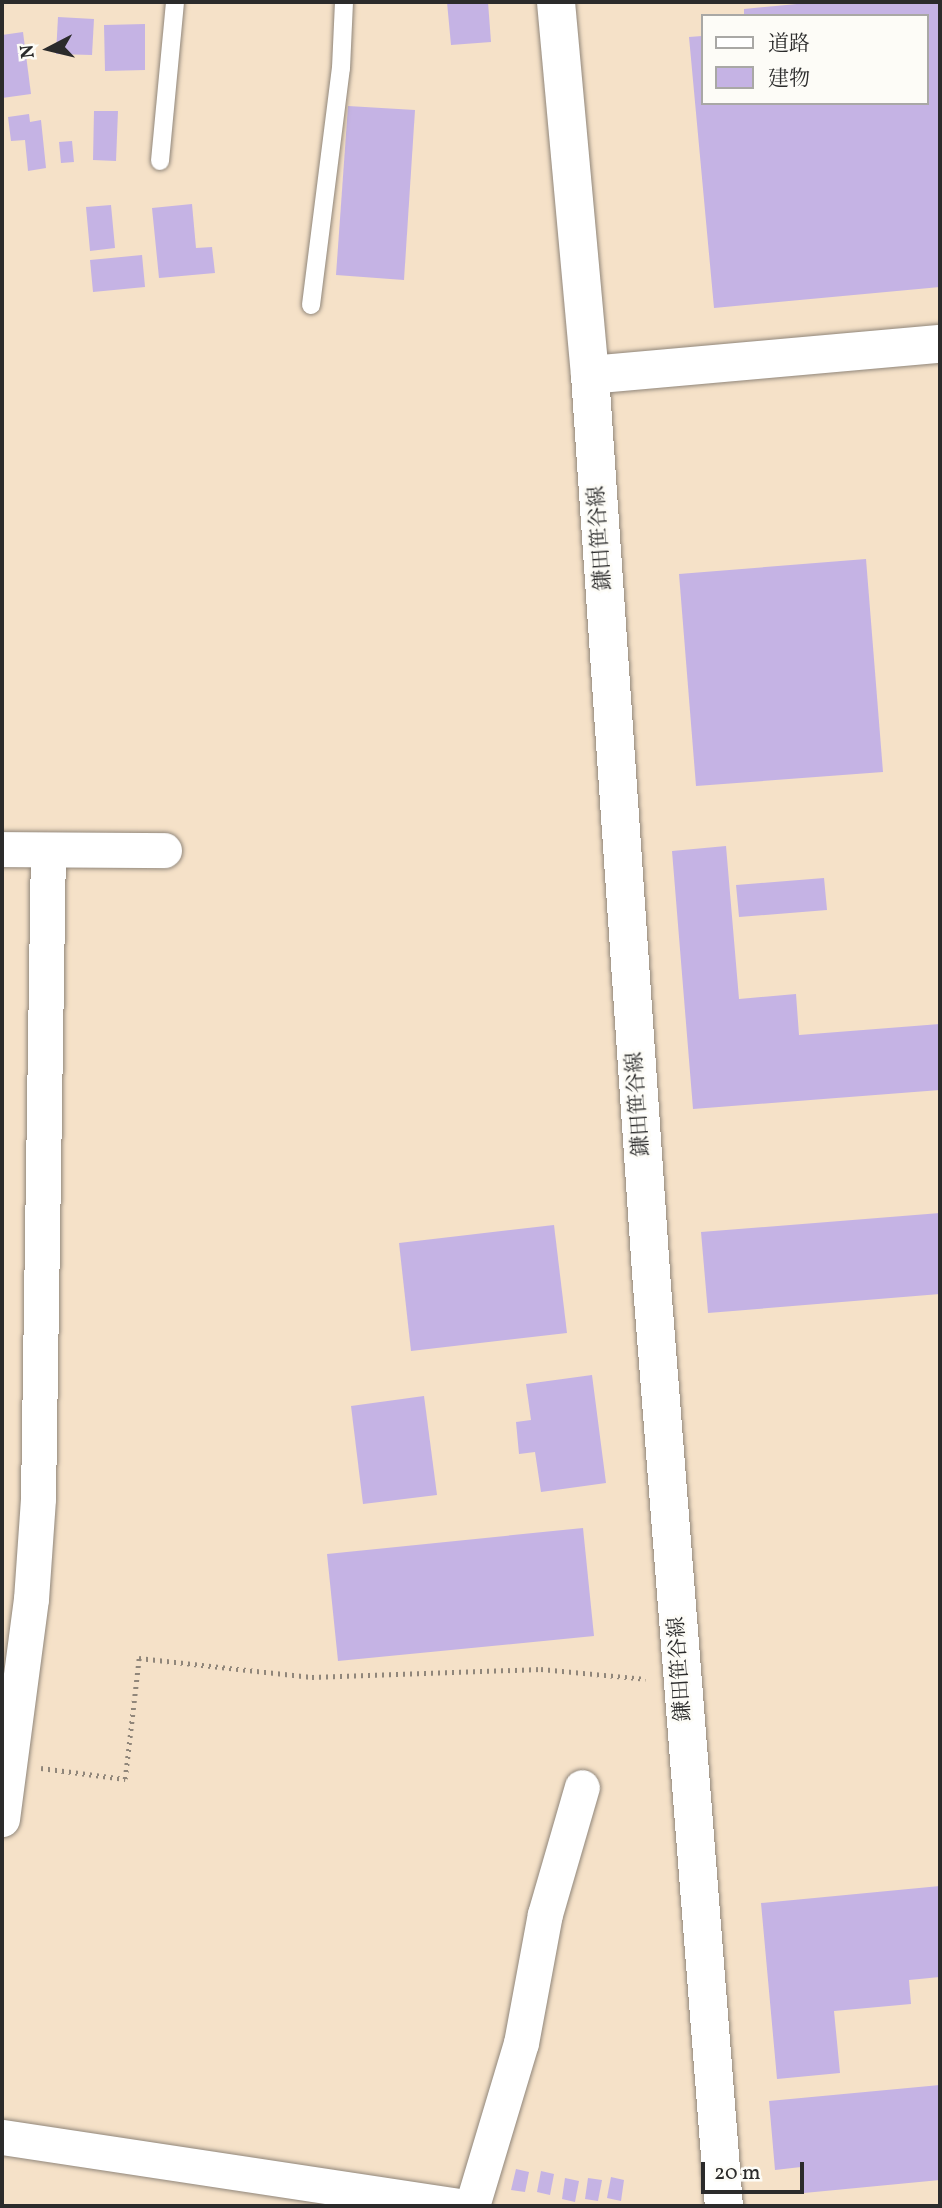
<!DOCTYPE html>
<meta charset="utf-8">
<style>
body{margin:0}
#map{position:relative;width:942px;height:2208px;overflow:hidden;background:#f5e1c8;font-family:Vollkorn,"Noto Serif JP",serif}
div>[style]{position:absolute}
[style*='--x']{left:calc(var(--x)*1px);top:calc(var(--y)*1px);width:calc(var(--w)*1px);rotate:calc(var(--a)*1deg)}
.building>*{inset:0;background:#c5b3e4}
.path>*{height:4.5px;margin-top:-2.25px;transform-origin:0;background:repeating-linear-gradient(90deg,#90867a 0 2px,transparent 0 7px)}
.roads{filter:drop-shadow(0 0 2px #90867a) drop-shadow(0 0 2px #90867a)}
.lane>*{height:18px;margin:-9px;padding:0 9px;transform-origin:9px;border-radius:9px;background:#fff}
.street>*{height:35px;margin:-17.5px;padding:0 17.5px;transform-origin:17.5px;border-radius:17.5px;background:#fff}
.secondary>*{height:38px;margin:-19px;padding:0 19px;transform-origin:19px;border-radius:19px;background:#fff}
span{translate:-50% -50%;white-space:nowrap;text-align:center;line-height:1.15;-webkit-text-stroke:5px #fdfcf7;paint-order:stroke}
.street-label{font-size:21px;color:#2b2b2b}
.frame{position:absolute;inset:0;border:4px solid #2b2b2b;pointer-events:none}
.legend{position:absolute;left:701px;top:14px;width:228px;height:91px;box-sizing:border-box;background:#fdfcf7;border:2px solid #a9a8a5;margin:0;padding:9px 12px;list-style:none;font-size:21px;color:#2b2b2b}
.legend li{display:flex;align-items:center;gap:14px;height:35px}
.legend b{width:35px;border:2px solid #a9a8a5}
.north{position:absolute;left:14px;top:14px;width:70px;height:70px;-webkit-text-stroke:5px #fdfcf7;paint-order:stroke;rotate:263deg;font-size:19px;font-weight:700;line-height:28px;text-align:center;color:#2b2b2b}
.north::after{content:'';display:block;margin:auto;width:24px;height:32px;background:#2b2b2b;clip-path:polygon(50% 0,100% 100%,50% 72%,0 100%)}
.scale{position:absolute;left:701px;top:2162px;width:103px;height:32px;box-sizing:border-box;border:4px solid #2b2b2b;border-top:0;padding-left:9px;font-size:21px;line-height:24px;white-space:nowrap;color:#2b2b2b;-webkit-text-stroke:5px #fdfcf7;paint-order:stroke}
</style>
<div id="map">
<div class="building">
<i style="clip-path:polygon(447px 2px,488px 2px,491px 42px,451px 45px)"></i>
<i style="clip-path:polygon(818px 2px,940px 2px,940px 287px,714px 308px,689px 37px,702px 36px,702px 103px,926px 103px,926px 16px,744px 16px,744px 9px)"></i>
<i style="clip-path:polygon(58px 17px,94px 19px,92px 55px,56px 54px)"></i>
<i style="clip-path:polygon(145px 24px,145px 70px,105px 71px,104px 25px)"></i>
<i style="clip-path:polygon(23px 32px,31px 94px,2px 98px,2px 35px)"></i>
<i style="clip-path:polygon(348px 106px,415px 110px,404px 280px,336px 275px)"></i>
<i style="clip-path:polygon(94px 111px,118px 111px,116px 161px,93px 160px)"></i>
<i style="clip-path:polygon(29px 114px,30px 122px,41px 120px,46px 168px,28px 171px,25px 140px,11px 141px,8px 117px)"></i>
<i style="clip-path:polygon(72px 141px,74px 162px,61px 163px,59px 142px)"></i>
<i style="clip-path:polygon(192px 204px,196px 248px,212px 247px,215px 273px,159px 278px,152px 208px)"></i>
<i style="clip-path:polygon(111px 205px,115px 248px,90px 251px,86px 207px)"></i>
<i style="clip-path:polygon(142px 255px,145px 287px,93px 292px,90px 260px)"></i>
<i style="clip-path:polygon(866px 559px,883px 772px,696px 786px,679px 574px)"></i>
<i style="clip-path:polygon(726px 846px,739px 999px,796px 994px,799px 1035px,940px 1024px,940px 1090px,693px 1109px,672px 851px)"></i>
<i style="clip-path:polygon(824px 878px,827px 910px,739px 917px,736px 885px)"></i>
<i style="clip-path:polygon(940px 1213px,940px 1294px,708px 1313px,701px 1232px)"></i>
<i style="clip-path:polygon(554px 1225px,567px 1333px,411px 1351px,399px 1243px)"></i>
<i style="clip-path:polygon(592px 1375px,606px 1483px,541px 1492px,535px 1452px,519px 1454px,516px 1422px,531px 1420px,526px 1384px)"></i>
<i style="clip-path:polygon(424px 1396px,437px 1495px,363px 1504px,351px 1406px)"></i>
<i style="clip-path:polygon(583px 1528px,594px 1636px,338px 1661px,327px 1554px)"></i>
<i style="clip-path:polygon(940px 1886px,940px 1977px,909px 1980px,911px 2004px,834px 2011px,840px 2073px,777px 2079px,761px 1903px)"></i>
<i style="clip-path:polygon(940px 2085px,940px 2180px,804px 2193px,801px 2167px,775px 2170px,769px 2101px)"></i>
<i style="clip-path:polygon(516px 2169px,529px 2172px,525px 2192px,511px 2190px)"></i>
<i style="clip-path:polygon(541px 2171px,554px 2174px,550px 2195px,537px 2192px)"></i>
<i style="clip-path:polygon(611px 2177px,624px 2180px,621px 2201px,607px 2198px)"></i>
<i style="clip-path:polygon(565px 2178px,579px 2181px,575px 2202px,562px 2199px)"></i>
<i style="clip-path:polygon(588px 2178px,602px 2180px,598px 2201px,585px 2199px)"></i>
</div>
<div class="path">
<i style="--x:41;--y:1768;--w:85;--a:7.5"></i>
<i style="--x:125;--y:1779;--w:122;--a:-83.4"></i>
<i style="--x:139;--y:1658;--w:174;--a:6.3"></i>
<i style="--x:312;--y:1677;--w:229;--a:-2"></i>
<i style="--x:541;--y:1669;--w:105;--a:5.4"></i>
</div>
<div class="roads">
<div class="lane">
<i style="--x:160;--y:161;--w:160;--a:-84.6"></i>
<i style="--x:311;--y:305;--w:239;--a:-82.8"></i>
<i style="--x:341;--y:68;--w:66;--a:-87.4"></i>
</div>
<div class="street">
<i style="--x:2;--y:849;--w:162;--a:0.4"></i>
<i style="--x:2;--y:1819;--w:222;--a:-82.5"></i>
<i style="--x:31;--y:1599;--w:101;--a:-86"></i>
<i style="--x:38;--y:1498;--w:648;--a:-89.12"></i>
<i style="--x:2;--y:2137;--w:460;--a:8.6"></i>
<i style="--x:472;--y:2206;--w:170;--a:-73.3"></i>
<i style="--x:521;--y:2043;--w:131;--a:-79.5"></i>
<i style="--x:545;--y:1914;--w:132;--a:-73.8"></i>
</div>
<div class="secondary">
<i style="--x:556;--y:2;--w:375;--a:84.8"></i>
<i style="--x:590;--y:375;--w:913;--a:86.11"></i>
<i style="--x:652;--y:1286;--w:923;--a:85.53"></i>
<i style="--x:590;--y:375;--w:351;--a:-5.1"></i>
</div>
</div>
<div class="street-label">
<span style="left:601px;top:538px;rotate:-94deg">鎌田笹谷線</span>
<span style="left:639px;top:1104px;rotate:-94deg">鎌田笹谷線</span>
<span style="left:681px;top:1669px;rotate:-94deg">鎌田笹谷線</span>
</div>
<div class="frame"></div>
<ul class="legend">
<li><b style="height:9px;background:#fff"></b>道路</li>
<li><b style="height:19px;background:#c5b3e4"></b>建物</li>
</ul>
<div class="north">N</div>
<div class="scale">20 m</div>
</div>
